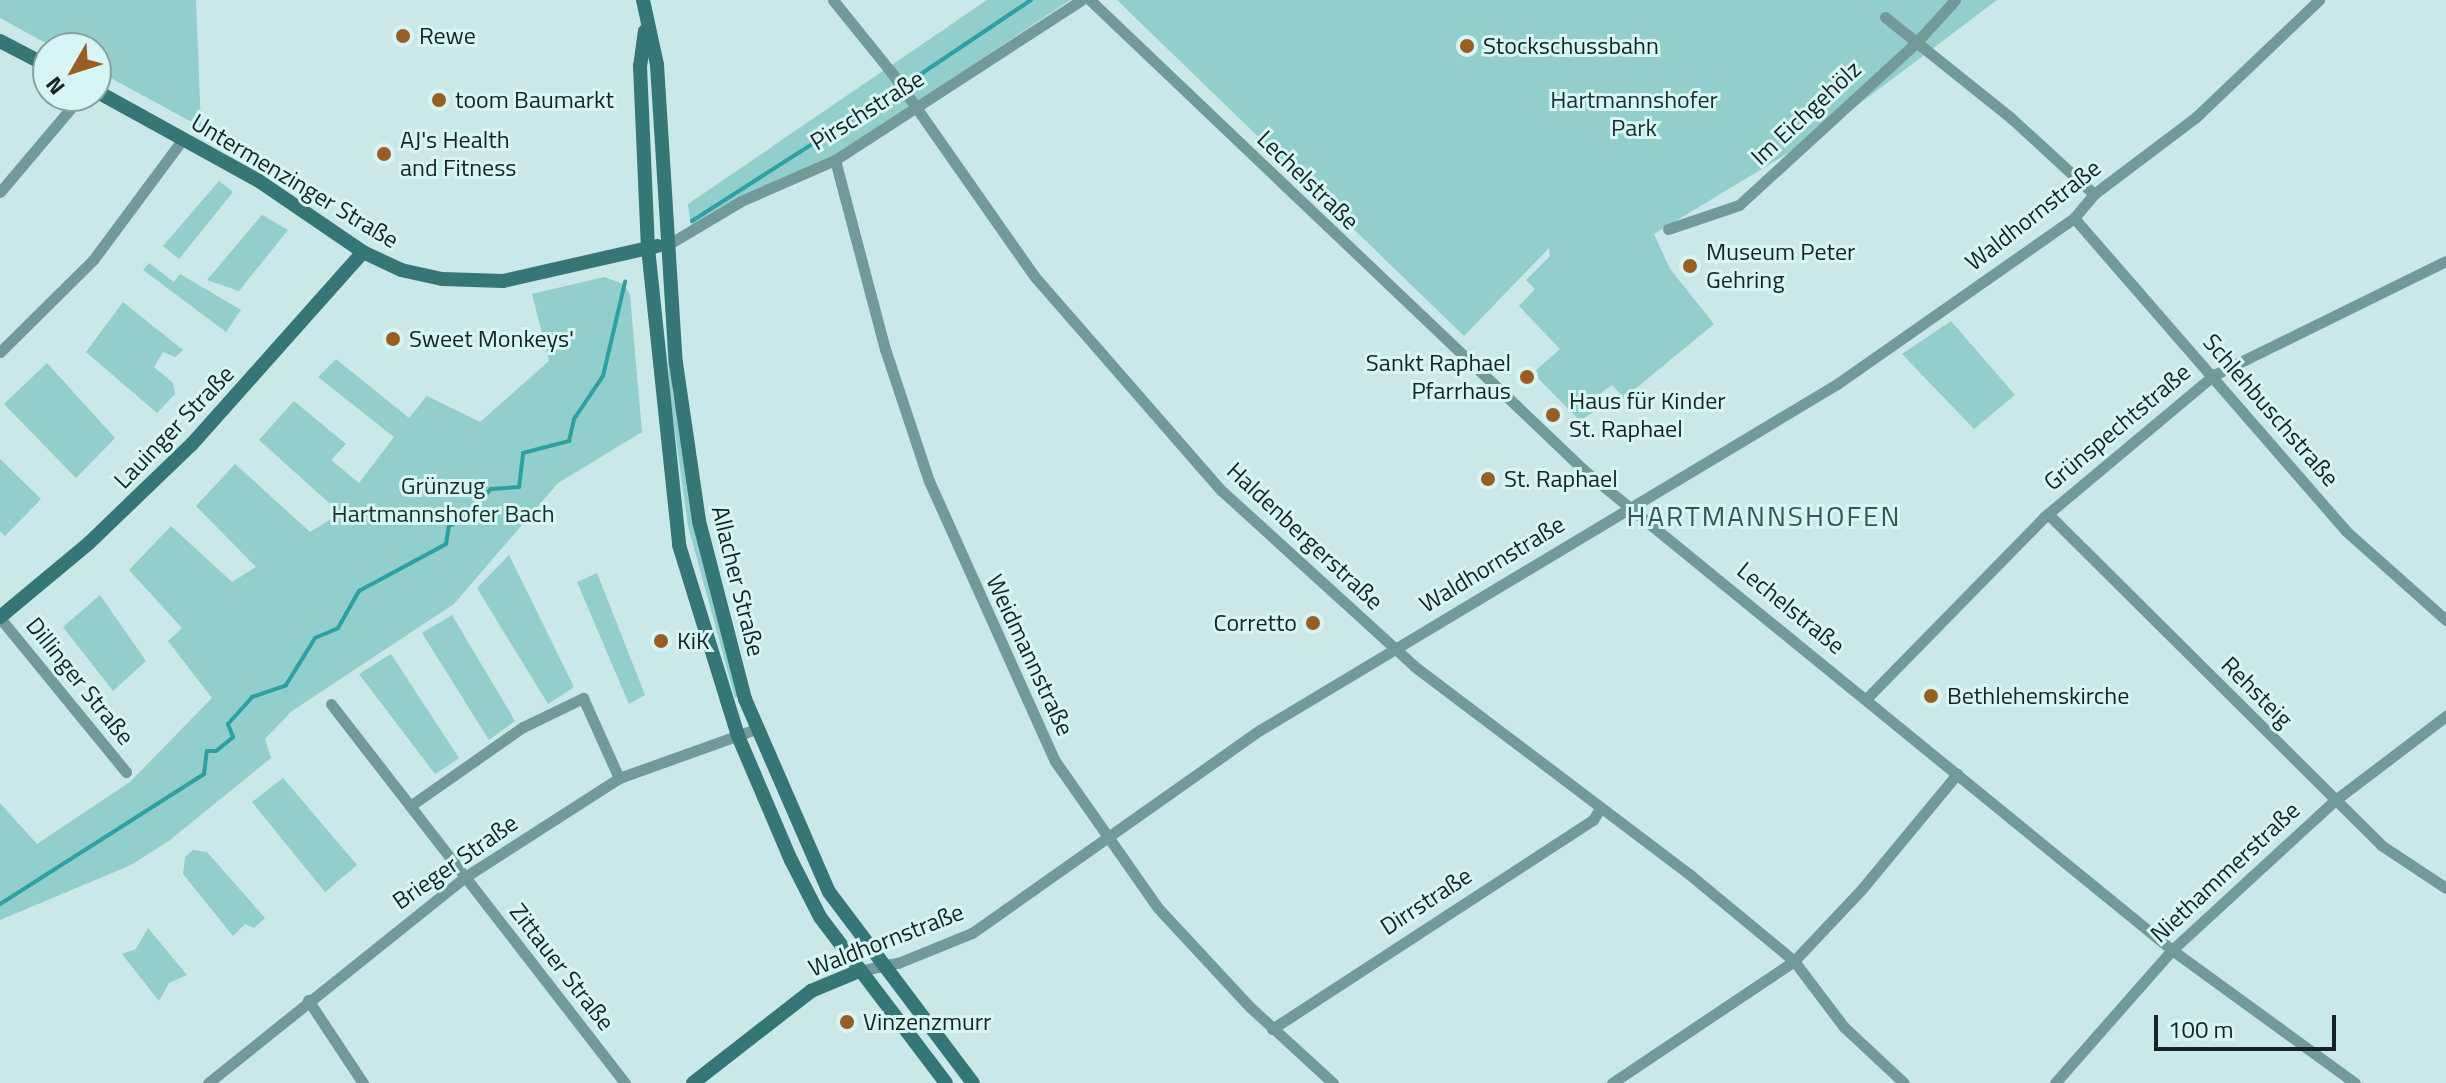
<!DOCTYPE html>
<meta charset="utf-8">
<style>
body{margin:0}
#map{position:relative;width:2446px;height:1083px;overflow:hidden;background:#c9e8e7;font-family:"Titillium Web",sans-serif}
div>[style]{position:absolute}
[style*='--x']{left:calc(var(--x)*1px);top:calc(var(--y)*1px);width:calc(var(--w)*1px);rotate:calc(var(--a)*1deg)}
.green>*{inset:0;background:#91cecc}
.stream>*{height:4px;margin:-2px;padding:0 2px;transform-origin:2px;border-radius:2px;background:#2ca19f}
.street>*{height:11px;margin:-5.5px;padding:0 5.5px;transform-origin:5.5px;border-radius:5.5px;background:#719a98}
.secondary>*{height:14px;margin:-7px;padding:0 7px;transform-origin:7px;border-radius:7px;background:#347776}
.dots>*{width:22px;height:22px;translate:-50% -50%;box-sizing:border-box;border:4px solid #d6f5f4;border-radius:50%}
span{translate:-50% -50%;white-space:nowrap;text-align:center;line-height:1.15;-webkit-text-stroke:6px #d6f5f4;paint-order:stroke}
.poi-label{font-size:24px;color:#172323}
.left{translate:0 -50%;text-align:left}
.right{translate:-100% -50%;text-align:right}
.park-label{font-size:24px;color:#1a2e2e}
.street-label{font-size:24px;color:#172323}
.quarter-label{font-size:28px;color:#395554;letter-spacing:2px}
.north{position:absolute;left:32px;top:32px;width:80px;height:80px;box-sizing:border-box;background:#d6f5f4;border:2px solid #8aa1a0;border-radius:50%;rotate:231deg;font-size:22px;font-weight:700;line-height:32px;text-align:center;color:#172323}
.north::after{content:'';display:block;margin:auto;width:28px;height:36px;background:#9b5e22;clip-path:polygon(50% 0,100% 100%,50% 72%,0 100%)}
.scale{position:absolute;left:2154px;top:1015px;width:182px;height:36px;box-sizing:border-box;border:4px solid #172323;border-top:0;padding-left:10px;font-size:24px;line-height:28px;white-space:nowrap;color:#172323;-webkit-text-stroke:6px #d6f5f4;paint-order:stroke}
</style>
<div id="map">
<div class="green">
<i style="clip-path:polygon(0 0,196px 0,201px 127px,96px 70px,96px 48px,55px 48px,0 18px)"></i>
<i style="clip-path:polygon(987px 0,1070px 0,833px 158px,691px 228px,688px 204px)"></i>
<i style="clip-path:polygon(1117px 0,1997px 0,1818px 135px,1654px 234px,1670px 269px,1714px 324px,1624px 398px,1612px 385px,1587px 403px,1593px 412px,1580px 421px,1533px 373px,1560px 349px,1519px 306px,1535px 289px,1526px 280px,1550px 256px,1549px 248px,1464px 336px)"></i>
<i style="clip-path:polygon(219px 181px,233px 192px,179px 259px,163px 246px)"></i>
<i style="clip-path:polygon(262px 215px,288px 230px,239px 291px,207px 280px)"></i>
<i style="clip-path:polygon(149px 263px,174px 282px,180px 274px,241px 310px,226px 332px,143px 270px)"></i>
<i style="clip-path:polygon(663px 267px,673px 396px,742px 696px,735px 698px,688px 526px,670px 396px)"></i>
<i style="clip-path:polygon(604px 277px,624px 284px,630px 295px,642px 432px,558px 483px,454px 604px,292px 711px,265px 739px,271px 758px,170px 840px,131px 865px,0 920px,0 803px,37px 844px,130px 782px,212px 698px,168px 641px,182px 628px,129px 570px,171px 526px,232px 582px,256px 567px,196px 506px,235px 464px,310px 532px,331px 519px,337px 510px,259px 440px,294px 401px,346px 444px,331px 460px,359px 483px,394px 437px,318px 377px,336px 359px,409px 418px,427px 396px,480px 422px,549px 361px,532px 294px)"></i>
<i style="clip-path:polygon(123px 302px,183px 350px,175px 357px,163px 352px,154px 367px,173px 383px,175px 394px,157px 413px,86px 352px)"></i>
<i style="clip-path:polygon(1951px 321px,2015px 395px,1974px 429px,1902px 354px)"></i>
<i style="clip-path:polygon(47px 363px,115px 438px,76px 478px,4px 404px)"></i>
<i style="clip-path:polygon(0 459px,41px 499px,5px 536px,0 531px)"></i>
<i style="clip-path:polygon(509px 555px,574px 687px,548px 704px,477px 588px)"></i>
<i style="clip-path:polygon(597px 573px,645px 695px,629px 704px,577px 582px)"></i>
<i style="clip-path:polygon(100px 595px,146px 661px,113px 691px,63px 627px)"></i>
<i style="clip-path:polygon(452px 615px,515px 721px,489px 740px,422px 633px)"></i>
<i style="clip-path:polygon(391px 654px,459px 758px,435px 774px,359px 674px)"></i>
<i style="clip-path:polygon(283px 778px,357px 865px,325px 892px,252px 802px)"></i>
<i style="clip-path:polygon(193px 850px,207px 852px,265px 918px,254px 928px,245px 924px,233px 936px,183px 874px,185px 857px)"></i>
<i style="clip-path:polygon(148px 928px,187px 975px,169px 983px,159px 1001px,122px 954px,136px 949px)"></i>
</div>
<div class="stream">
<i style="--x:912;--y:80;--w:143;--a:-33.9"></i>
<i style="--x:692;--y:221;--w:237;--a:-32.6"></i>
<i style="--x:0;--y:904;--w:242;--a:-32.5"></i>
<i style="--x:204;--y:774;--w:23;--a:-83"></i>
<i style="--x:207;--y:751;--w:9;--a:0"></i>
<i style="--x:216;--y:751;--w:22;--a:-39"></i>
<i style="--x:233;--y:737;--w:14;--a:-111"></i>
<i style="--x:228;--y:724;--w:36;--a:-48"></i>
<i style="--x:252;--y:697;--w:36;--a:-19"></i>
<i style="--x:286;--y:685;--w:55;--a:-58.3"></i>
<i style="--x:315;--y:638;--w:25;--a:-23"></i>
<i style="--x:338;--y:628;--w:43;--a:-60.4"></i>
<i style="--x:359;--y:591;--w:99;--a:-28.4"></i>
<i style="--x:446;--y:544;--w:18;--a:-81"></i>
<i style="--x:449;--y:526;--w:21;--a:-28"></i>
<i style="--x:468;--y:516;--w:35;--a:-50"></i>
<i style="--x:491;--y:489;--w:28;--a:-4"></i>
<i style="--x:519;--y:487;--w:34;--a:-83"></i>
<i style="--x:523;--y:453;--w:48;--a:-14.6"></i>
<i style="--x:569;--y:441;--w:23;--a:-77"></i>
<i style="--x:574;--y:419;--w:52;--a:-56"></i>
<i style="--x:603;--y:376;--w:97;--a:-76.8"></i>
</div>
<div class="street">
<i style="--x:833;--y:0;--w:94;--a:51.1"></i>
<i style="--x:892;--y:73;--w:249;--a:55"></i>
<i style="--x:1035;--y:277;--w:284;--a:48.9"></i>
<i style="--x:1222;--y:491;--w:260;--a:42.3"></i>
<i style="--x:1414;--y:666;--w:345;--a:37.1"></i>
<i style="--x:1689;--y:874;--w:136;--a:39.6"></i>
<i style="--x:1794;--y:961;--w:83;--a:52.9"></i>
<i style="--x:1844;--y:1027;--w:82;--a:43"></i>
<i style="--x:1090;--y:0;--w:685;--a:43.58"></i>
<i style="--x:1586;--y:472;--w:756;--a:39.2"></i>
<i style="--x:2172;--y:950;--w:226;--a:36"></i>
<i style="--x:1885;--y:17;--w:161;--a:38.7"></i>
<i style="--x:2011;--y:118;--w:113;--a:42.5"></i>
<i style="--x:835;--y:160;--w:196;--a:75.2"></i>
<i style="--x:885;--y:349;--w:139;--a:71.6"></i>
<i style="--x:929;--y:481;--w:307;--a:65.8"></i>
<i style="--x:1055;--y:761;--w:179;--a:55"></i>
<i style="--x:1158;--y:908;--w:135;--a:47.1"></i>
<i style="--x:1250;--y:1007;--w:113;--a:42.5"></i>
<i style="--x:0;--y:192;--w:126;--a:-49.8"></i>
<i style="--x:2074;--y:218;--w:415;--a:49"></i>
<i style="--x:2346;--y:531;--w:134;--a:41.7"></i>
<i style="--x:1668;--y:229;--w:75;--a:-18.7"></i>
<i style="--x:1739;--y:205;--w:240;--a:-42.5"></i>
<i style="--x:1916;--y:43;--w:58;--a:-47.8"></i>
<i style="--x:669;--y:244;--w:84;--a:-30.8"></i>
<i style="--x:741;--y:201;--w:103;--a:-23.6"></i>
<i style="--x:835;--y:160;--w:293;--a:-33"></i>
<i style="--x:0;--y:352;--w:131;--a:-44.7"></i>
<i style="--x:93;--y:260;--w:151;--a:-53.4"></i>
<i style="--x:2048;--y:514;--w:470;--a:44.8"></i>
<i style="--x:2381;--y:845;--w:78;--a:33.5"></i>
<i style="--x:0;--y:618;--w:199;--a:50.7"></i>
<i style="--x:1868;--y:697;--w:252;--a:-45.6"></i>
<i style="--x:2044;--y:517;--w:222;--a:-39.9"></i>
<i style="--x:2214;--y:375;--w:258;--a:-26.2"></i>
<i style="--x:331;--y:704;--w:480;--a:52.2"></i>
<i style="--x:410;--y:806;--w:138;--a:-35"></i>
<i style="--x:523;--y:727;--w:67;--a:-25.8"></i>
<i style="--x:583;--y:698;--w:88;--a:65.8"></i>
<i style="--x:859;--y:971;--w:40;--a:-12"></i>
<i style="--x:898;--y:963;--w:80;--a:-22.1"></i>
<i style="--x:972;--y:933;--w:352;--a:-35.2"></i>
<i style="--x:1260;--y:730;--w:673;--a:-30.95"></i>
<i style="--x:1837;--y:384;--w:289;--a:-35"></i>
<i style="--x:2074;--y:218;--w:31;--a:-50"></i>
<i style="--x:2094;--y:194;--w:128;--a:-37"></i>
<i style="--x:2196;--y:117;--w:170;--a:-43.6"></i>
<i style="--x:308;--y:1000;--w:100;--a:56.5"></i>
<i style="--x:1272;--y:1029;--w:383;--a:-33.1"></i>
<i style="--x:1593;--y:820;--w:14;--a:-60"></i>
<i style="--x:208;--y:1083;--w:329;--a:-38.7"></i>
<i style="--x:465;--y:877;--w:183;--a:-32.7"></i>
<i style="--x:619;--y:778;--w:145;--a:-19.7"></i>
<i style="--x:1612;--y:1083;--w:219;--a:-33.8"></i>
<i style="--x:1794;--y:961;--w:98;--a:-46.7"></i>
<i style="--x:1861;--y:890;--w:151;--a:-50.4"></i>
<i style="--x:2055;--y:1083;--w:177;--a:-48.7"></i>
<i style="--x:2172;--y:950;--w:220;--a:-42.6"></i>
<i style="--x:2334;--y:801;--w:141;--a:-37.2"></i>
</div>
<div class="secondary">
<i style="--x:643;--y:0;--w:66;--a:77.8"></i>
<i style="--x:657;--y:65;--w:299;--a:86.4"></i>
<i style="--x:676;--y:363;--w:160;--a:81.7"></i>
<i style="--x:699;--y:521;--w:184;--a:75.5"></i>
<i style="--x:745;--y:699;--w:210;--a:66.5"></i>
<i style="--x:829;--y:892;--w:239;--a:53"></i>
<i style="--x:645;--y:31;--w:35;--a:98"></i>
<i style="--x:640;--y:66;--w:182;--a:87.5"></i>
<i style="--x:648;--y:248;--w:299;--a:84"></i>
<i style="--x:679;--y:545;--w:200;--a:72.8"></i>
<i style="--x:738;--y:736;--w:135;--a:66.9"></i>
<i style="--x:791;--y:860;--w:64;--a:63"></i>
<i style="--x:820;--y:917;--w:208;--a:52.8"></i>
<i style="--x:0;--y:41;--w:54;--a:27.5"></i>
<i style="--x:96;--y:91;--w:186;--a:28.9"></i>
<i style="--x:259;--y:181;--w:126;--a:34.3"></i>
<i style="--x:363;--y:252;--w:42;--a:25.3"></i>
<i style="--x:401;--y:270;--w:42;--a:12.4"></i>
<i style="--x:442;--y:279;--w:61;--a:1.9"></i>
<i style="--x:503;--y:281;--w:158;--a:-12.8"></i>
<i style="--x:0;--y:617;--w:116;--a:-39.7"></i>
<i style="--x:89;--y:543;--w:143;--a:-43.9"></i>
<i style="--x:192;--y:444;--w:257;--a:-48.3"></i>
<i style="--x:693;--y:1083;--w:150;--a:-37.9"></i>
<i style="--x:811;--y:991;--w:52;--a:-22.6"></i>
</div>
<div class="dots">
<i style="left:403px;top:36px;background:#9b5e22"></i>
<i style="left:1467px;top:46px;background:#9b5e22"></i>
<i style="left:439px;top:100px;background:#9b5e22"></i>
<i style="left:384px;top:154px;background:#9b5e22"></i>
<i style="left:1690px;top:266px;background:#9b5e22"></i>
<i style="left:393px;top:339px;background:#9b5e22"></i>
<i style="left:1527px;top:377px;background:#9b5e22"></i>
<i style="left:1553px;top:415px;background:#9b5e22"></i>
<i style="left:1488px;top:479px;background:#9b5e22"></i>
<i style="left:1313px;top:623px;background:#9b5e22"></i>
<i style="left:661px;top:641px;background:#9b5e22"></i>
<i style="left:1931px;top:696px;background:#9b5e22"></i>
<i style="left:847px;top:1022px;background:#9b5e22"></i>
</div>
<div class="poi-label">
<span class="left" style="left:419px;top:36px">Rewe</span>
<span class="left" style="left:1483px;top:46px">Stockschussbahn</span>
<span class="left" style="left:455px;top:100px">toom Baumarkt</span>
<span class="left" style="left:400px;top:154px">AJ's Health<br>and Fitness</span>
<span class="left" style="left:1706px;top:266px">Museum Peter<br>Gehring</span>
<span class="left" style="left:409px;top:339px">Sweet Monkeys'</span>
<span class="right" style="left:1511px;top:377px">Sankt Raphael<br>Pfarrhaus</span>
<span class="left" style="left:1569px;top:415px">Haus für Kinder<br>St. Raphael</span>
<span class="left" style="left:1504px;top:479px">St. Raphael</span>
<span class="right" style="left:1297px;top:623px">Corretto</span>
<span class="left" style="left:677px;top:641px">KiK</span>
<span class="left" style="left:1947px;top:696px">Bethlehemskirche</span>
<span class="left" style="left:863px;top:1022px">Vinzenzmurr</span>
</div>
<div class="park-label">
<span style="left:1634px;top:114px">Hartmannshofer<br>Park</span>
<span style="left:443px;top:500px">Grünzug<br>Hartmannshofer Bach</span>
</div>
<div class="street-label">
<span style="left:867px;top:110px;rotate:-32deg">Pirschstraße</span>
<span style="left:1806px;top:113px;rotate:-43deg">Im Eichgehölz</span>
<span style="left:1308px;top:180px;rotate:44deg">Lechelstraße</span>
<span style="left:295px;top:181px;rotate:31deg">Untermenzinger Straße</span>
<span style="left:2033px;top:215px;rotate:-38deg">Waldhornstraße</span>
<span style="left:2271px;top:410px;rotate:49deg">Schlehbuschstraße</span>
<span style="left:174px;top:427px;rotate:-46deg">Lauinger Straße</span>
<span style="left:2117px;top:427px;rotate:-40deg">Grünspechtstraße</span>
<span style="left:1305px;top:536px;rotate:43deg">Haldenbergerstraße</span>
<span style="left:1492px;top:564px;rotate:-31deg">Waldhornstraße</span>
<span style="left:738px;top:581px;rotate:76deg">Allacher Straße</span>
<span style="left:1791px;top:608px;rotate:39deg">Lechelstraße</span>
<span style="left:1030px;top:655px;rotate:65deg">Weidmannstraße</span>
<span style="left:80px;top:681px;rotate:51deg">Dillinger Straße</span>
<span style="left:2257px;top:692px;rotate:45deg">Rehsteig</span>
<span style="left:455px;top:862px;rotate:-35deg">Brieger Straße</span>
<span style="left:2225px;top:872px;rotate:-43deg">Niethammerstraße</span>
<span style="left:1426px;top:901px;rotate:-33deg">Dirrstraße</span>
<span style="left:886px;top:940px;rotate:-21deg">Waldhornstraße</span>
<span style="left:562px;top:967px;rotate:52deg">Zittauer Straße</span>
</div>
<div class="quarter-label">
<span style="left:1764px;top:516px">HARTMANNSHOFEN</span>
</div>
<div class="north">N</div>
<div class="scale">100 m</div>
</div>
